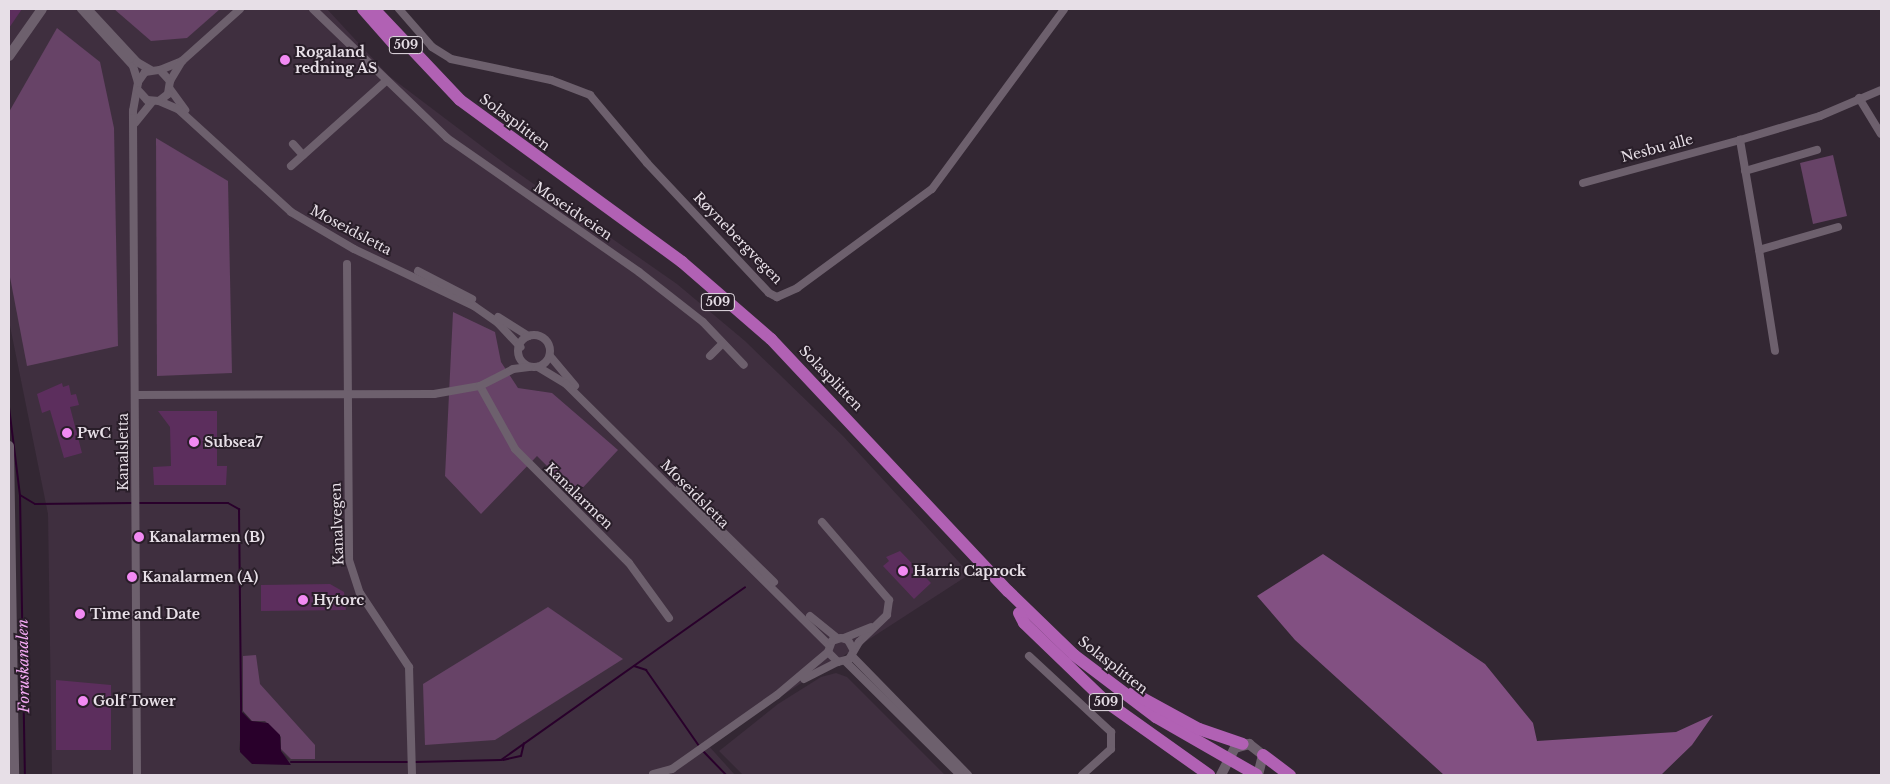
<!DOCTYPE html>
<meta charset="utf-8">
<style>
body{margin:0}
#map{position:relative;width:1890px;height:784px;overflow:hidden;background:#332733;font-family:"Libre Baskerville",serif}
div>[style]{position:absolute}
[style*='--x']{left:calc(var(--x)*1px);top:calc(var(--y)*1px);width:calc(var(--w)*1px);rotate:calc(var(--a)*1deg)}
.built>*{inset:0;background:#3f2f3f}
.green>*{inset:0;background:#674367}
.forest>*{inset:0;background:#825082}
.water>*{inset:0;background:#29002b}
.stream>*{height:2px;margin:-1px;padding:0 1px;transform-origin:1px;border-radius:1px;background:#29002b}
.building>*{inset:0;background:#5c2e5d}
.minor>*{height:8px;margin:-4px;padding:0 4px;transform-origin:4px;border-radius:4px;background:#6d606d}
.minor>.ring{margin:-4px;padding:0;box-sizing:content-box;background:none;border:8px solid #6d606d;border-radius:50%}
.tertiary>*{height:10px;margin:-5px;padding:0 5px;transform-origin:5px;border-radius:5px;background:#6d606d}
.trunk>*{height:12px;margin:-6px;padding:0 6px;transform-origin:6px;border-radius:6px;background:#b161b4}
.dots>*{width:14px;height:14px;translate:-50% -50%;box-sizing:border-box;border:2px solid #291e29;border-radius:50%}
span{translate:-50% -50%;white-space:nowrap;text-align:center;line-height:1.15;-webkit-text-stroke:4px #291e29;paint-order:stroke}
.shield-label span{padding:1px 4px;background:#291e29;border:1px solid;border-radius:4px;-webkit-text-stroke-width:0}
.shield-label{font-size:12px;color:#e7dfe7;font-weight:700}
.poi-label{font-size:14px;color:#e7dfe7;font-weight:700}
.left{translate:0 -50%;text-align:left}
.street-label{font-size:14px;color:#e7dfe7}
.water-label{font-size:15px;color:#f2a9f2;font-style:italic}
.frame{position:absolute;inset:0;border:10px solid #e7dfe7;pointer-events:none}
</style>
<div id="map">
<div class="built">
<i style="clip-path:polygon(evenodd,9px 9px,327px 9px,389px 76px,508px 166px,677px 284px,745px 341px,843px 436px,970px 574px,707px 744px,735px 775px,52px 775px,48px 514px,9px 321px,9px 9px,243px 711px,281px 751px,290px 760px,239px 750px,243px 711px)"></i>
<i style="clip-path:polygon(836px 673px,847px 677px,945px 775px,743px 775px,719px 751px,778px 704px,821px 677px)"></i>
</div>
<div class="green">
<i style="clip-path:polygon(114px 9px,220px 9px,187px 38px,151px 41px)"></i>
<i style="clip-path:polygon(57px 28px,100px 62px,114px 128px,118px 346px,27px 366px,9px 272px,9px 112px)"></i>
<i style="clip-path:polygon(156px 138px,228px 181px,232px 373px,157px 376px)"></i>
<i style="clip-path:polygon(1833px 155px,1847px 216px,1813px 224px,1800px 163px)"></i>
<i style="clip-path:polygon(453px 312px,495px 332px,501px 362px,518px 388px,552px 393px,618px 450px,576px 495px,537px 456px,481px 514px,445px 476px)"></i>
<i style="clip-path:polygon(548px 607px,623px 659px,495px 740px,425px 745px,423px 684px)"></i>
<i style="clip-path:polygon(256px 655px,260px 684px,315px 745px,315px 759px,291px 759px,281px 749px,281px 737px,265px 721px,252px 721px,243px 711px,243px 656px)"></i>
</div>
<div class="forest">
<i style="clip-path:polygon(1323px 554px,1485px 664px,1533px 723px,1537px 741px,1676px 732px,1713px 715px,1692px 745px,1661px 775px,1444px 775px,1295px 640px,1257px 596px)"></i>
</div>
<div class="water">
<i style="clip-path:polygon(240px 710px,251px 721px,268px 723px,280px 735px,281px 751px,291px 765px,252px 764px,240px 752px)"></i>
</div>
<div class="stream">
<i style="--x:9;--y:407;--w:89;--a:82.9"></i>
<i style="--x:20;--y:495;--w:280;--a:89"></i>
<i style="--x:20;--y:495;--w:17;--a:31"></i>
<i style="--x:35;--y:504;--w:98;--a:-0.6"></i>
<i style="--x:138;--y:503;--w:90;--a:0"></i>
<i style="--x:228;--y:503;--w:13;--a:29"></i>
<i style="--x:239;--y:509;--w:202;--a:89.4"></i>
<i style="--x:634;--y:666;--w:13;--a:18"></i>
<i style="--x:646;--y:670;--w:93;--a:55.1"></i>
<i style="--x:702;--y:750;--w:35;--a:46"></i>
<i style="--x:503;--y:760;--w:18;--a:-13"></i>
<i style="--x:521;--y:756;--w:13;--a:-77"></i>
<i style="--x:291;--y:762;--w:119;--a:0"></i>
<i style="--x:415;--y:762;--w:86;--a:-1.3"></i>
<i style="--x:501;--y:760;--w:299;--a:-35.3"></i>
</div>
<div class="building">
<i style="clip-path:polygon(9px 9px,22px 9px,9px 28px)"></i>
<i style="clip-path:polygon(62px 383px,63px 387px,69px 385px,71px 395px,76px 394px,79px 405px,70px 407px,82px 453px,64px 458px,50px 410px,42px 413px,37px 394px)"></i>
<i style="clip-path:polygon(158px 411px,217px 411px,217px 466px,227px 466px,226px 485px,154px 485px,153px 467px,171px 466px,170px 427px)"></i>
<i style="clip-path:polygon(900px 551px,931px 583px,914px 599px,883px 566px,889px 561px,886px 557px)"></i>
<i style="clip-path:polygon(330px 584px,344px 592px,346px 610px,261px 611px,261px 585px)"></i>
<i style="clip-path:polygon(56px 680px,111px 685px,111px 750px,56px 750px)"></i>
</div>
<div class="minor">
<i style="--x:81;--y:9;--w:77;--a:47.6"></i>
<i style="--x:133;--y:66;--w:17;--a:73"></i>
<i style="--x:88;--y:9;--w:72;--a:47.2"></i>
<i style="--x:137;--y:62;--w:16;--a:30"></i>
<i style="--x:313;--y:9;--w:186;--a:43.9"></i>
<i style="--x:447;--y:138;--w:234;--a:34.9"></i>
<i style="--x:639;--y:272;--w:81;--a:38"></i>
<i style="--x:703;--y:322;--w:59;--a:46.4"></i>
<i style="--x:399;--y:9;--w:50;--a:49"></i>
<i style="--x:432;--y:47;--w:22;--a:32"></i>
<i style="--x:451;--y:59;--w:102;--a:11.9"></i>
<i style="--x:551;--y:80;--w:42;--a:21"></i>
<i style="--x:590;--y:95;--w:89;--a:50"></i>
<i style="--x:647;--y:163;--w:178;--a:46.8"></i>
<i style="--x:769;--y:293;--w:9;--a:27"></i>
<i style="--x:777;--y:297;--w:22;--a:-24"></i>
<i style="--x:797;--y:288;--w:167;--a:-36.3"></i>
<i style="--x:932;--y:189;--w:223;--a:-53.7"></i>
<i style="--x:160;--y:70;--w:24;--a:-22"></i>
<i style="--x:182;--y:61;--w:78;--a:-41.9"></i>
<i style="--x:170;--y:81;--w:23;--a:-59"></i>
<i style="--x:170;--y:89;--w:26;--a:54"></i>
<i style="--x:1859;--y:98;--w:42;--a:58.6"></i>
<i style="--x:159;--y:101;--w:21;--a:23"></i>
<i style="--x:178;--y:109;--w:153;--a:42.3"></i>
<i style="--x:291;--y:212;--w:73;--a:30.4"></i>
<i style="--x:354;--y:249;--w:133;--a:25.4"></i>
<i style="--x:474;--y:306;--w:29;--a:35"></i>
<i style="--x:498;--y:323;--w:33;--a:47"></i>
<i style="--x:135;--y:123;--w:27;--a:-51"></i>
<i style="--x:293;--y:144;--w:15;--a:48"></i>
<i style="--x:291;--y:166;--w:127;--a:-41.8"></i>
<i style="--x:1745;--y:171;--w:75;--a:-16.3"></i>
<i style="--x:1583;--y:183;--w:163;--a:-15.3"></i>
<i style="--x:1838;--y:227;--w:82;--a:163.8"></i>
<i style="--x:1759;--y:250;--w:112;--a:-99.8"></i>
<i style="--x:1740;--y:140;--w:84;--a:-16.7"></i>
<i style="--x:1820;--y:116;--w:66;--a:-23.1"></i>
<i style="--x:1759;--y:250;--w:102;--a:81"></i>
<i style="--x:347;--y:264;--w:296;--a:89.6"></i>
<i style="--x:349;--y:560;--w:35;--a:72"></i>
<i style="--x:360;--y:593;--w:89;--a:56.5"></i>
<i style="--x:409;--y:667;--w:108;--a:88.4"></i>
<i style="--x:418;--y:271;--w:61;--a:27.4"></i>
<i style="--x:498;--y:317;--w:36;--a:32"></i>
<i class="ring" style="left:518px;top:335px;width:24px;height:24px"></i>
<i style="--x:550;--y:356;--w:39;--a:50"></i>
<i style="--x:710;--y:356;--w:18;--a:-45"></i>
<i style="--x:538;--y:367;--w:33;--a:31"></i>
<i style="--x:566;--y:384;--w:371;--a:44.8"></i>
<i style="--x:480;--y:386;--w:72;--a:60.9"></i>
<i style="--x:515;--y:449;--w:161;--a:45"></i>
<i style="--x:629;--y:563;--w:68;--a:54"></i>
<i style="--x:135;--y:395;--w:299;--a:-0.2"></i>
<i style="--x:434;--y:394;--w:47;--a:-9.9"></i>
<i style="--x:480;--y:386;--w:37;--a:-27"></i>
<i style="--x:513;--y:369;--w:16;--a:-7"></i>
<i style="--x:679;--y:489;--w:133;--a:44.4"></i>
<i style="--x:822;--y:522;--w:103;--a:49.3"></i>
<i style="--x:889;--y:600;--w:15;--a:98"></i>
<i style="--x:887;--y:615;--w:39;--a:136"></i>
<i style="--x:859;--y:642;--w:20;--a:120"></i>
<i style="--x:849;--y:659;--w:11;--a:165"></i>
<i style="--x:838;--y:662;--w:14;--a:-135"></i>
<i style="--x:828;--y:652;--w:12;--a:-70"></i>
<i style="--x:832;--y:641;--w:9;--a:-18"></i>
<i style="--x:841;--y:638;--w:7;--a:16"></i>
<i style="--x:848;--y:640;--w:10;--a:61"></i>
<i style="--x:810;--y:616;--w:35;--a:39"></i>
<i style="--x:844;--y:638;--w:29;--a:-22"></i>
<i style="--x:852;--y:656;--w:166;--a:45.7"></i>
<i style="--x:1029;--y:656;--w:112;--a:42.8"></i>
<i style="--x:1111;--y:732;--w:17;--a:90"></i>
<i style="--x:1111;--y:749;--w:39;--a:138"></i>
<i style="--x:846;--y:662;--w:161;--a:44.7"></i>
<i style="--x:804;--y:679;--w:38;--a:-27"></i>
<i style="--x:653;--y:774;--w:20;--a:-15"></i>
<i style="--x:672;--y:769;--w:128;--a:-35.2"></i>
<i style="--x:777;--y:695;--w:67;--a:-40.1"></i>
<i style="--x:137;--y:775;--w:664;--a:-90.35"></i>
<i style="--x:133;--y:111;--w:29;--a:-80"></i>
<i style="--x:138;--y:82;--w:12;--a:-55"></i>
<i style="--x:145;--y:72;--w:15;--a:-8"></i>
<i style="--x:160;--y:70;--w:15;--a:48"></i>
<i style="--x:170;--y:81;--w:13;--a:99"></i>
<i style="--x:168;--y:94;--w:11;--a:142"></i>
<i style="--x:159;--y:101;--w:12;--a:-175"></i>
<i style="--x:147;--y:100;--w:12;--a:-132"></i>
</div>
<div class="tertiary">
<i style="--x:9;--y:56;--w:57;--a:-54.9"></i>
<i style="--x:9;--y:446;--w:329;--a:89.1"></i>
<i style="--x:1221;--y:775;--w:30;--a:-63"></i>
<i style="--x:1235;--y:748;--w:15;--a:-16"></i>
<i style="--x:1249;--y:744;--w:18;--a:38"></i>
<i style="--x:1263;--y:755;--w:21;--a:104"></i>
</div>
<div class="trunk">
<i style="--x:363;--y:9;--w:45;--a:48.6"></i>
<i style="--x:374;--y:9;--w:125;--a:46.6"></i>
<i style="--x:460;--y:100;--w:275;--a:36.1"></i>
<i style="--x:682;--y:262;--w:118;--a:40.9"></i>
<i style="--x:771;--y:339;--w:346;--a:46.8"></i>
<i style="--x:1008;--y:591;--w:92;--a:44.1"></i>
<i style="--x:1074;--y:655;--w:103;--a:37.1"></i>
<i style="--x:1156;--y:717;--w:116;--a:29.9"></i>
<i style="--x:1019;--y:613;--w:11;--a:63"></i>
<i style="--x:1024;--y:623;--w:112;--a:43.9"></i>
<i style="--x:1105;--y:701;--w:128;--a:35.4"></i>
<i style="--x:1133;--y:693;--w:75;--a:28.6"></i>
<i style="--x:1199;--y:729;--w:46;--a:18.8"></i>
<i style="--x:1263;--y:755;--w:34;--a:37"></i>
</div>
<div class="dots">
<i style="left:285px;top:60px;background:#f28af3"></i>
<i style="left:67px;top:433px;background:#f28af3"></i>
<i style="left:194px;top:442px;background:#f28af3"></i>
<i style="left:139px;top:537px;background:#f28af3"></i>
<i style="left:903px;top:571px;background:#f28af3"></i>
<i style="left:132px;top:577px;background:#f28af3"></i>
<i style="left:303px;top:600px;background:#f28af3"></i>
<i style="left:80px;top:614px;background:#f28af3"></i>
<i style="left:83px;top:701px;background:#f28af3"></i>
</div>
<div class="shield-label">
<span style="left:406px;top:45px">509</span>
<span style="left:718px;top:302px">509</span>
<span style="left:1106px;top:702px">509</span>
</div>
<div class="poi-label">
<span class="left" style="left:295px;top:60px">Rogaland<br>redning AS</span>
<span class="left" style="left:77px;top:433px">PwC</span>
<span class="left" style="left:204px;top:442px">Subsea7</span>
<span class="left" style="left:149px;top:537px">Kanalarmen (B)</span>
<span class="left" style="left:913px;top:571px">Harris Caprock</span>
<span class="left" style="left:142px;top:577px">Kanalarmen (A)</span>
<span class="left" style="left:313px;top:600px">Hytorc</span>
<span class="left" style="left:90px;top:614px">Time and Date</span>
<span class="left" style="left:93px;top:701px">Golf Tower</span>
</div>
<div class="street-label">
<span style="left:515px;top:122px;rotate:37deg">Solasplitten</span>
<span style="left:1657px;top:148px;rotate:-15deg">Nesbu alle</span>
<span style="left:573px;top:211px;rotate:34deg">Moseidveien</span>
<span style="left:351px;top:230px;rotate:28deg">Moseidsletta</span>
<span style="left:738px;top:238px;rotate:46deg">Røynebergvegen</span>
<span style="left:831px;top:378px;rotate:46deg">Solasplitten</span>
<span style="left:123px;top:452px;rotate:-90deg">Kanalsletta</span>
<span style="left:695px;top:494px;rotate:45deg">Moseidsletta</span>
<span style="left:579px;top:496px;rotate:44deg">Kanalarmen</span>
<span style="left:337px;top:524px;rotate:-92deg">Kanalvegen</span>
<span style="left:1113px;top:665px;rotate:38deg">Solasplitten</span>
</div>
<div class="water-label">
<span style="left:23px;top:666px;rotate:-91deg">Foruskanalen</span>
</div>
<div class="frame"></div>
</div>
